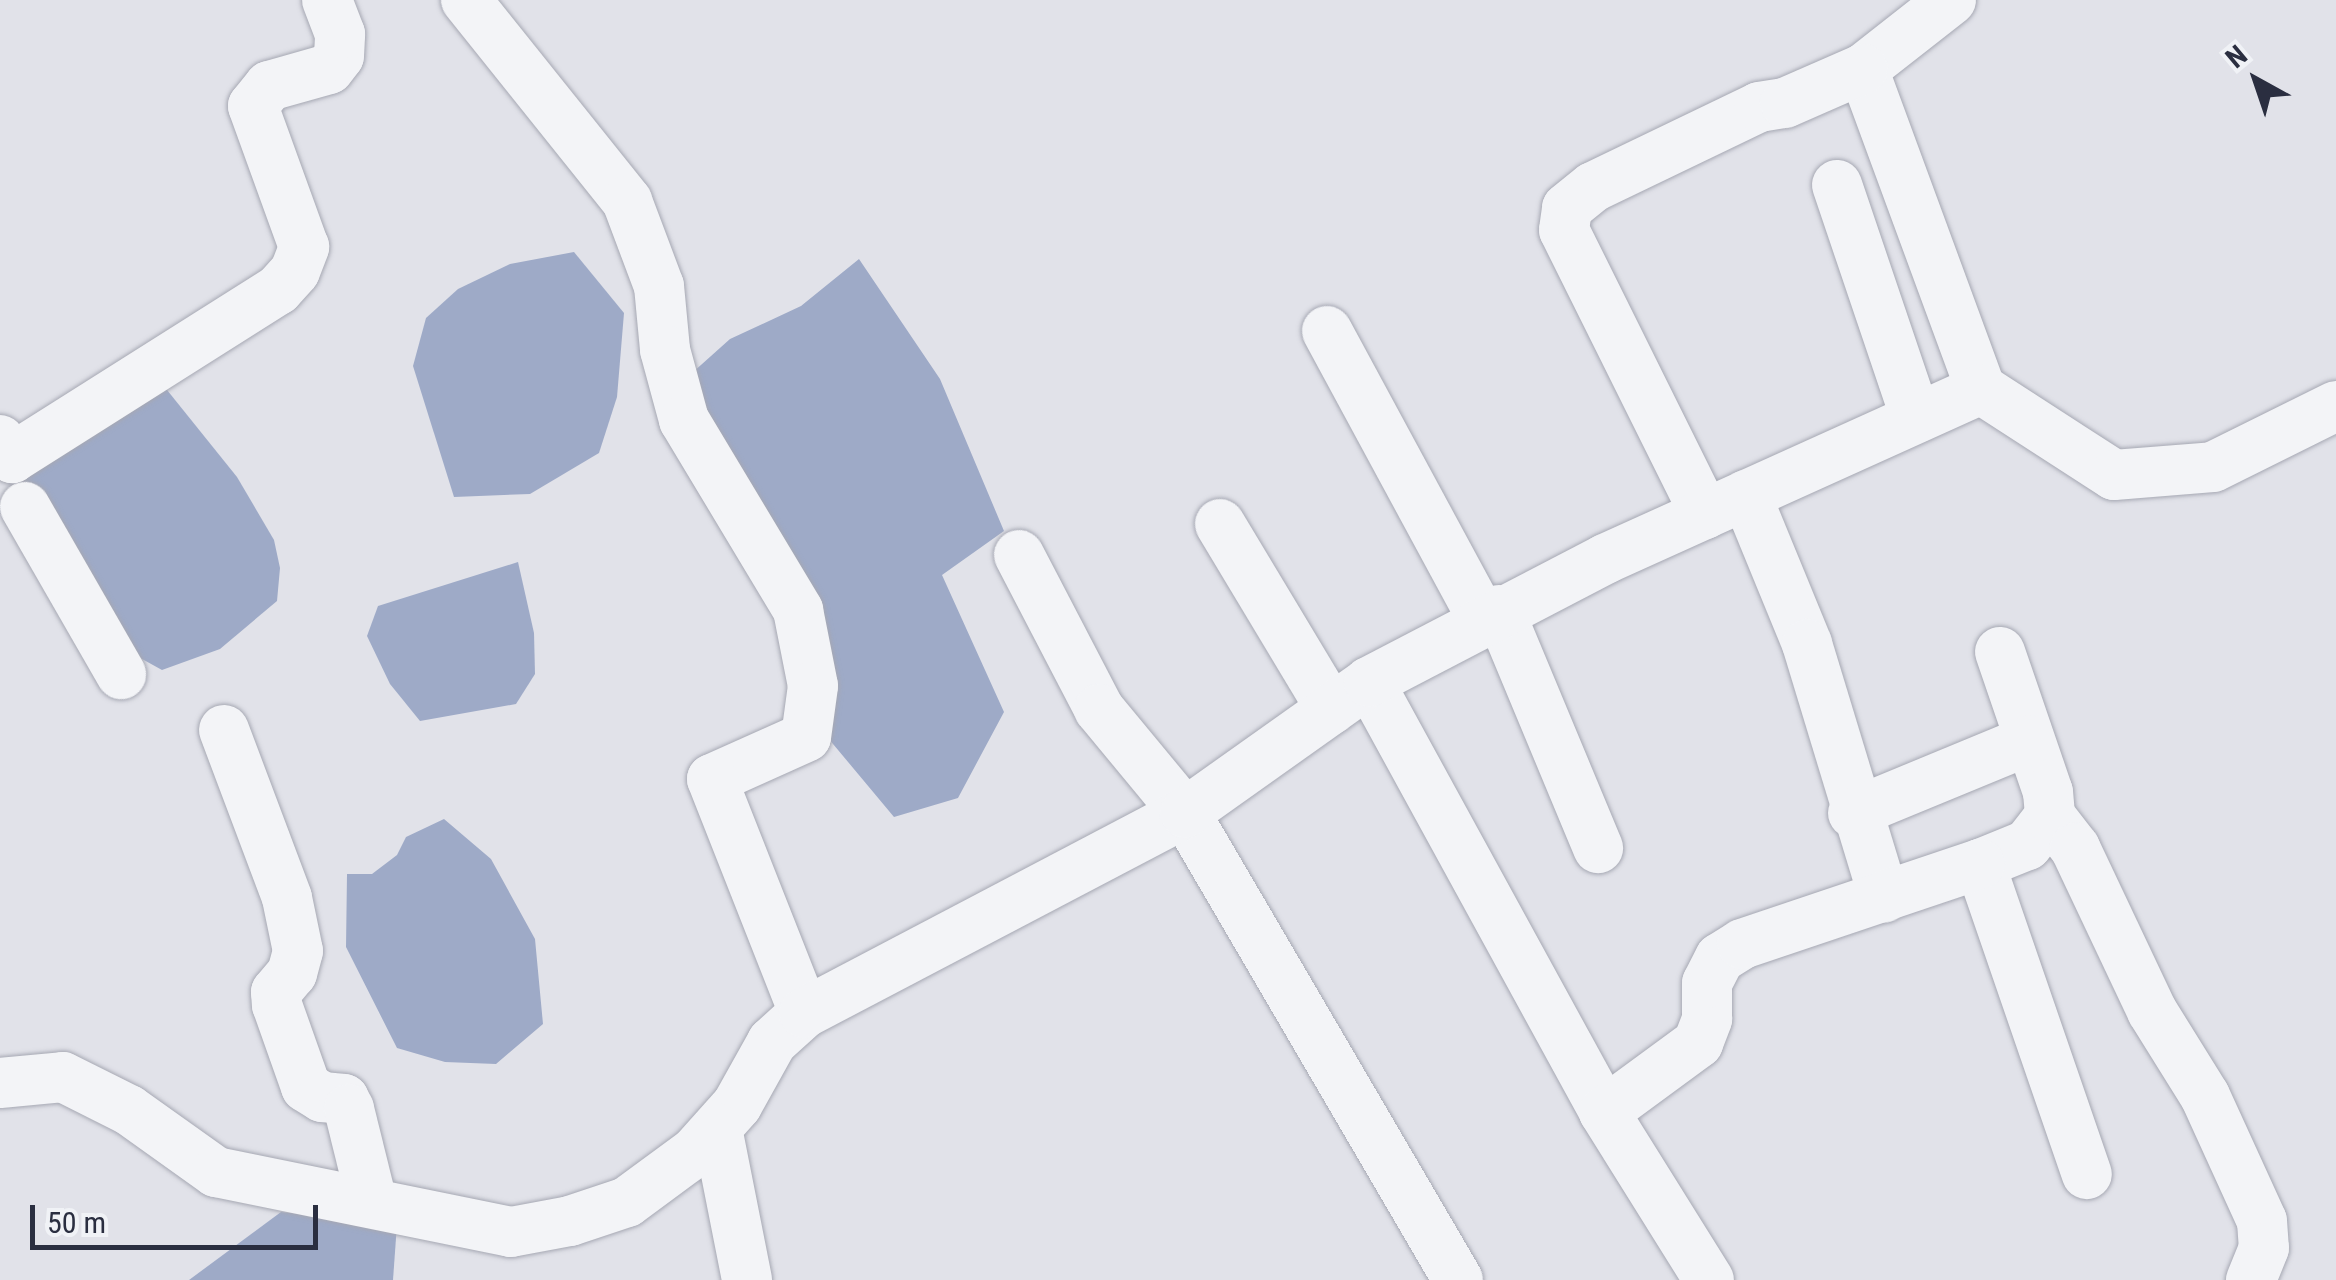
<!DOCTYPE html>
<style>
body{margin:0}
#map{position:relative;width:2336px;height:1280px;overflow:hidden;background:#e1e2e9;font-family:"Roboto Condensed",sans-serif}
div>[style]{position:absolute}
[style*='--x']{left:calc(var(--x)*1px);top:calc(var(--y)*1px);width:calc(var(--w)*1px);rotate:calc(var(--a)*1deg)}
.water>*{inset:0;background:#9eaac7}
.roads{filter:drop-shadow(0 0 2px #a6a8b3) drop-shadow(0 0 2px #a6a8b3)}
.minor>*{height:50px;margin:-25px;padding:0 25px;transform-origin:25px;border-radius:25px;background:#f3f4f7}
span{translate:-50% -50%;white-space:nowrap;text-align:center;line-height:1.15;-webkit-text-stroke:9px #f0f2f6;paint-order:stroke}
.north{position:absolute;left:2206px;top:30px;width:100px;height:100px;-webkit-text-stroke:8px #f0f2f6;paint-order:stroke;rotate:320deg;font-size:28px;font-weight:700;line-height:40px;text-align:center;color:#2a2e40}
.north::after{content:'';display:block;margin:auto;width:35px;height:45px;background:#2a2e40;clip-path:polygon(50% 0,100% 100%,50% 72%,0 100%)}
.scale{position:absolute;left:30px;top:1205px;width:288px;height:45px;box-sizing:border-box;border:5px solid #2a2e40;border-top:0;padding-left:12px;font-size:30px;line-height:35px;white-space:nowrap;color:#2a2e40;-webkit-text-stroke:8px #f0f2f6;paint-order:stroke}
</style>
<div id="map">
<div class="water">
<i style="clip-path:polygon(574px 252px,624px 313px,617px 397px,599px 453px,530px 494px,454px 497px,413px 366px,426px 318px,458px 289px,510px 264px)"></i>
<i style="clip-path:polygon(859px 259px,940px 379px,1004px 531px,942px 575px,1004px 712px,958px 798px,894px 817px,823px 732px,732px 515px,692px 373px,730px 339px,801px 306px)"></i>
<i style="clip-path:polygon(159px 380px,237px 477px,274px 540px,280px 568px,277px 601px,220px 649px,162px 670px,113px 643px,19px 481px)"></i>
<i style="clip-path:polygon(518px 562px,534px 633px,535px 674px,516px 704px,420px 721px,390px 684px,367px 636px,378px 606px)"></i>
<i style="clip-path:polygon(444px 819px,491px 859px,535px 939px,543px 1024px,496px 1064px,445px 1062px,397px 1048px,346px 947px,347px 874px,372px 874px,397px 855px,406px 837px)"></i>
<i style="clip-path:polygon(281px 1212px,397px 1224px,393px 1280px,189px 1280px)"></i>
</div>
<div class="roads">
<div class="minor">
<i style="--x:466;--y:0;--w:258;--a:51.3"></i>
<i style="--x:627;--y:201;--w:91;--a:69.4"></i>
<i style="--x:659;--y:286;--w:64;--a:84.6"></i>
<i style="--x:665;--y:350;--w:73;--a:74.8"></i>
<i style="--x:684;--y:420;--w:222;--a:59"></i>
<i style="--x:798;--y:610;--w:77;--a:78.8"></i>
<i style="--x:813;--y:686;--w:51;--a:97.8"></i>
<i style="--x:806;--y:737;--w:103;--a:155.9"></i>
<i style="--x:712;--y:779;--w:251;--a:68.5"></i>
<i style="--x:1951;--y:0;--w:112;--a:141.9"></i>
<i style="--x:1863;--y:69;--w:341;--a:69.8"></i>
<i style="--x:1837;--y:185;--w:246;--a:71.3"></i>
<i style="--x:1327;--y:331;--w:328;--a:61.6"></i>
<i style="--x:0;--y:440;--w:22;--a:56"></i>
<i style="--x:12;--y:458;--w:315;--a:-32.3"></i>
<i style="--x:278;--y:290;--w:25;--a:-48"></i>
<i style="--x:295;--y:271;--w:26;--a:-69"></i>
<i style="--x:304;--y:247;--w:150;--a:-109.9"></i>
<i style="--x:253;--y:106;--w:26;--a:-51"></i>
<i style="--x:269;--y:86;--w:62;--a:-15.8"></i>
<i style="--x:329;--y:69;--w:16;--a:-52"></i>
<i style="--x:339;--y:56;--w:22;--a:-87"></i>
<i style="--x:340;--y:34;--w:36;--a:-111"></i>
<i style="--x:1746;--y:495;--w:161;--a:67.7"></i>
<i style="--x:1807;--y:644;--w:265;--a:73.1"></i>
<i style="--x:25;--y:507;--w:193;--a:60.1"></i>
<i style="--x:1705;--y:514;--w:317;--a:-116.4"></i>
<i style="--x:1564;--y:230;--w:22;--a:-82"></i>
<i style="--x:1567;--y:208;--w:33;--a:-39"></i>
<i style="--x:1593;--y:187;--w:184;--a:-25.7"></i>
<i style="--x:1759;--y:107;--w:26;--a:-9"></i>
<i style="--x:1785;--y:103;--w:85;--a:-23.6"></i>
<i style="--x:1220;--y:524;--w:216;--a:59"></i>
<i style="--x:1019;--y:555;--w:174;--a:62.5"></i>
<i style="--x:1099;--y:709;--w:135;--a:50.4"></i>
<i style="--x:1185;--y:813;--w:541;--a:59.69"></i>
<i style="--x:1499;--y:610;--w:258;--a:67.4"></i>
<i style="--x:2000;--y:652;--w:148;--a:71.1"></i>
<i style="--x:2048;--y:792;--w:24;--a:85"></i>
<i style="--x:2050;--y:816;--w:37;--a:128"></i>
<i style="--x:2027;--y:845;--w:51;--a:158"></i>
<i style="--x:1980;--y:864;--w:328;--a:71"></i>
<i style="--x:1369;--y:682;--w:490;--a:61.3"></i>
<i style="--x:1604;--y:1112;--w:198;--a:58"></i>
<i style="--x:224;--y:730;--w:179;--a:69.4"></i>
<i style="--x:287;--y:898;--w:54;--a:78.3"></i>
<i style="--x:298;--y:951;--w:23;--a:105"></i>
<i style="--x:292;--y:973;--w:25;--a:130"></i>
<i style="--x:276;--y:992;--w:13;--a:86"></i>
<i style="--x:277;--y:1005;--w:87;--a:70.5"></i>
<i style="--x:306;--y:1087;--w:19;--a:32"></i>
<i style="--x:322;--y:1097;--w:22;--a:5"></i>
<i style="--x:344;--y:1099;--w:11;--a:63"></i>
<i style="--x:349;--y:1109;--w:96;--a:76.1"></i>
<i style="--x:1853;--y:813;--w:191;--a:-22.4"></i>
<i style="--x:2050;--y:816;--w:41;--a:52"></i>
<i style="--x:2075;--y:848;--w:180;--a:64.7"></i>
<i style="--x:2152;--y:1011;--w:100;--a:58.1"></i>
<i style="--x:2205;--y:1096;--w:137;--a:65.5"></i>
<i style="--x:2262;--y:1221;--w:27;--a:86"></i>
<i style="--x:2264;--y:1248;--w:35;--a:112"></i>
<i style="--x:0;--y:1083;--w:63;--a:-5.4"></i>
<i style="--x:63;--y:1077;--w:74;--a:26.6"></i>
<i style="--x:129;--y:1110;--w:107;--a:35.5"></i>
<i style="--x:216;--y:1172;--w:301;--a:11.5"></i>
<i style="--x:511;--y:1232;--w:60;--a:-10.6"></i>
<i style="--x:570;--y:1221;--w:60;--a:-18.4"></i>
<i style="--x:627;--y:1202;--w:84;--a:-36.3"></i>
<i style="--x:695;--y:1152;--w:63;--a:-48.2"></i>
<i style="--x:737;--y:1105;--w:72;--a:-60.9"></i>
<i style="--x:772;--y:1042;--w:43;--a:-42.2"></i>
<i style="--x:804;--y:1013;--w:430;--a:-27.7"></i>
<i style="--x:1185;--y:813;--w:226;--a:-35.4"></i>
<i style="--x:1369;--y:682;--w:266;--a:-27.5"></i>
<i style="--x:1605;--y:559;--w:413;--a:-24.3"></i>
<i style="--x:1981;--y:389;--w:158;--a:32.9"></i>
<i style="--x:2114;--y:475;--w:99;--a:-4.6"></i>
<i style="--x:2213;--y:467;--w:137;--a:-26.4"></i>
<i style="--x:1604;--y:1112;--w:117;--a:-36.3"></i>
<i style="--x:1698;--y:1043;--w:26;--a:-69"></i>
<i style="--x:1707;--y:1019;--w:36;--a:-90"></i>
<i style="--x:1707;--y:983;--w:28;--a:-63"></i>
<i style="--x:1720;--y:958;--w:26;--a:-32"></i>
<i style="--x:1742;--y:944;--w:251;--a:-18.6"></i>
<i style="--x:717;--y:1128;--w:155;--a:78.8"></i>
</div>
</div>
<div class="north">N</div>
<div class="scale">50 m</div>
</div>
